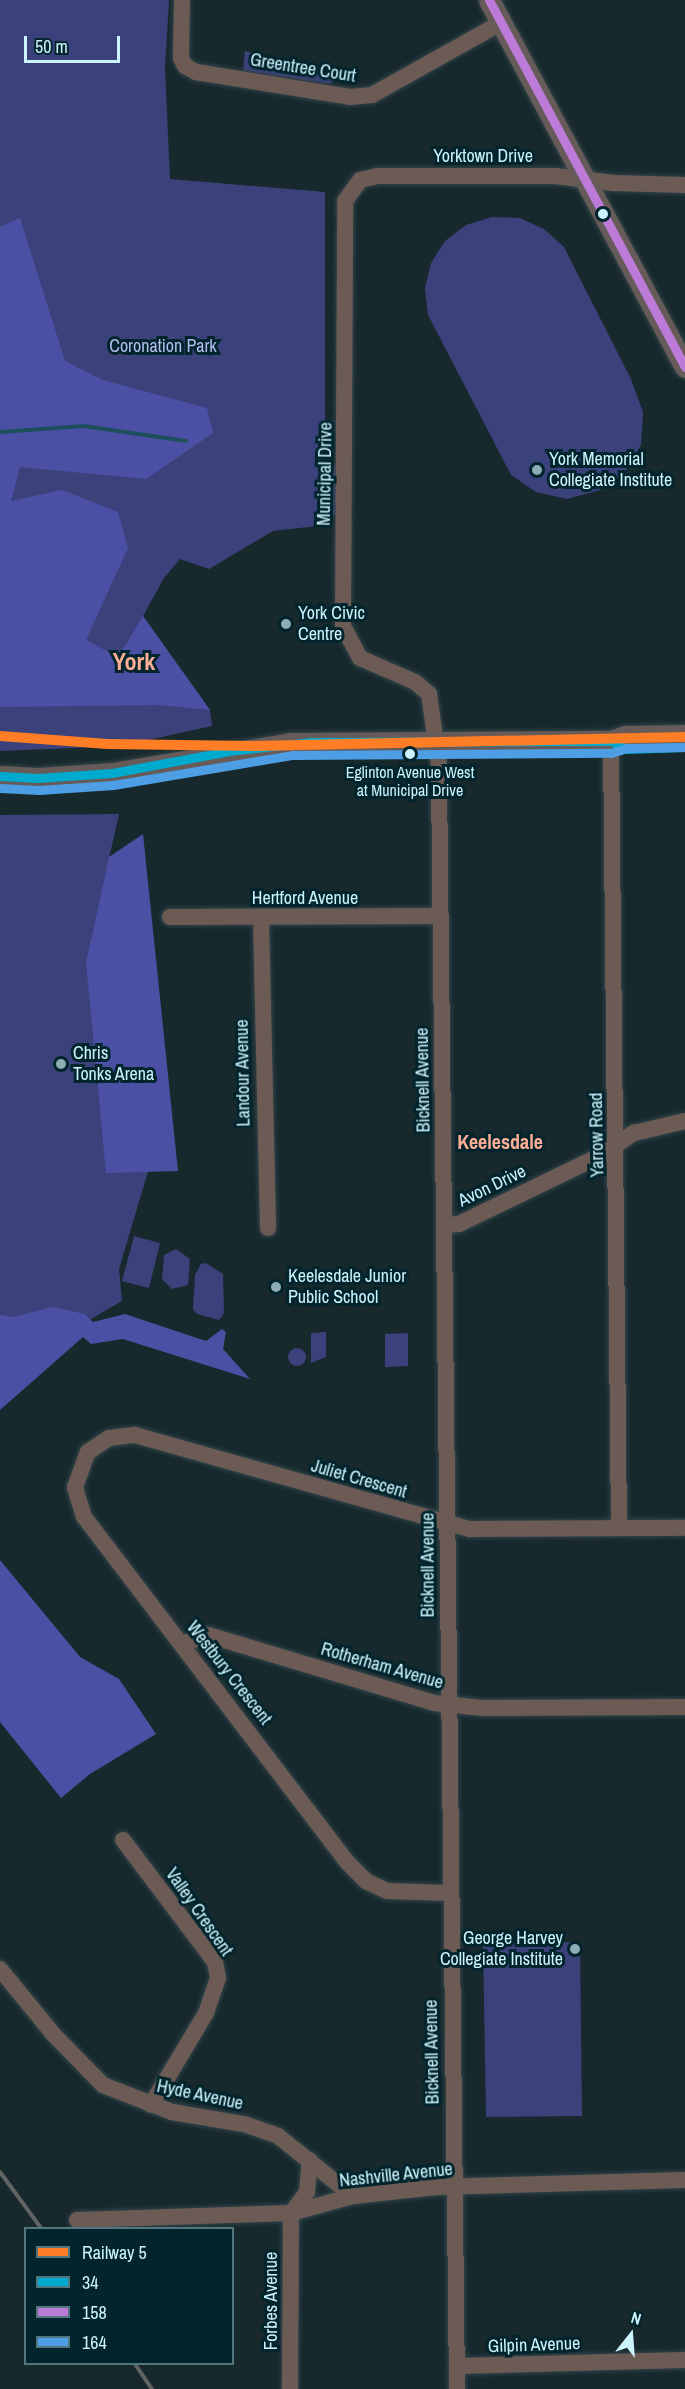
<!DOCTYPE html>
<style>
body{margin:0}
#map{position:relative;width:685px;height:2389px;overflow:hidden;background:#17292d;font-family:"Archivo Narrow",sans-serif}
div>[style]{position:absolute}
[style*='--x']{left:calc(var(--x)*1px);top:calc(var(--y)*1px);width:calc(var(--w)*1px);rotate:calc(var(--a)*1deg)}
.green>*{inset:0;background:#3b417b}
.round{border-radius:50%}
.forest>*{inset:0;background:#4b50a4}
.stream>*{height:4px;margin:-2px;padding:0 2px;transform-origin:2px;border-radius:2px;background:#1d4f5c}
.roads{filter:drop-shadow(0 0 2px #324449) drop-shadow(0 0 2px #324449)}
.minor>*{height:16px;margin:-8px;padding:0 8px;transform-origin:8px;border-radius:8px;background:#6c5b55}
.major>*{height:21px;margin:-10.5px;padding:0 10.5px;transform-origin:10.5px;border-radius:10.5px;background:#665b58}
.rail>*{height:4px;margin:-2px;padding:0 2px;transform-origin:2px;border-radius:2px;background:#626363}
.bus-1>*{height:9px;margin:-4.5px;padding:0 4.5px;transform-origin:4.5px;border-radius:4.5px;background:#00a9ce}
.bus-2>*{height:9px;margin:-4.5px;padding:0 4.5px;transform-origin:4.5px;border-radius:4.5px;background:#bd7bd9}
.bus-3>*{height:9px;margin:-4.5px;padding:0 4.5px;transform-origin:4.5px;border-radius:4.5px;background:#4d9ee5}
.rail-1>*{height:10px;margin:-5px;padding:0 5px;transform-origin:5px;border-radius:5px;background:#ff7d24}
.dots>*{width:16px;height:16px;translate:-50% -50%;box-sizing:border-box;border:3px solid #02252d;border-radius:50%}
span{translate:-50% -50%;white-space:nowrap;text-align:center;line-height:1.15;-webkit-text-stroke:6px #02252d;paint-order:stroke}
.bus-label{font-size:16px;color:#cdf3fe}
.street-label{font-size:18px;color:#cdf3fe}
.park-label{font-size:18px;color:#b5bdef}
.poi-label{font-size:18px;color:#cdf3fe}
.left{translate:0 -50%;text-align:left}
.right{translate:-100% -50%;text-align:right}
.neighbourhood-label{font-size:20px;color:#feae96;font-weight:700}
.district-label{font-size:24px;color:#feae96;font-weight:700}
.legend{position:absolute;left:24px;top:2227px;width:210px;height:138px;box-sizing:border-box;background:#02252d;border:2px solid #537781;margin:0;padding:8px 10px;list-style:none;font-size:18px;color:#cdf3fe}
.legend li{display:flex;align-items:center;gap:12px;height:30px}
.legend b{width:30px;border:2px solid #537781}
.north{position:absolute;left:601px;top:2305px;width:60px;height:60px;-webkit-text-stroke:4px #02252d;paint-order:stroke;rotate:17deg;font-size:16px;font-weight:700;line-height:24px;text-align:center;color:#cdf3fe}
.north::after{content:'';display:block;margin:auto;width:21px;height:27px;background:#cdf3fe;clip-path:polygon(50% 0,100% 100%,50% 72%,0 100%)}
.scale{position:absolute;left:24px;top:36px;width:96px;height:27px;box-sizing:border-box;border:3px solid #cdf3fe;border-top:0;padding-left:8px;font-size:18px;line-height:21px;white-space:nowrap;color:#cdf3fe;-webkit-text-stroke:4px #02252d;paint-order:stroke}
</style>
<div id="map">
<div class="green">
<i style="clip-path:polygon(0 0,169px 0,165px 69px,170px 179px,325px 192px,325px 463px,337px 465px,336px 514px,317px 526px,273px 531px,209px 569px,180px 559px,164px 578px,143px 616px,210px 710px,212px 726px,121px 746px,0 751px)"></i>
<i style="clip-path:polygon(245px 51px,330px 70px,336px 76px,335px 81px,329px 84px,243px 71px)"></i>
<i style="clip-path:polygon(492px 217px,520px 218px,544px 229px,564px 247px,631px 379px,643px 412px,641px 445px,624px 473px,600px 490px,567px 499px,536px 492px,511px 475px,428px 315px,425px 288px,431px 263px,445px 241px,466px 225px)"></i>
<i style="clip-path:polygon(119px 814px,91px 939px,150px 1165px,119px 1269px,122px 1301px,0 1372px,0 815px)"></i>
<i style="clip-path:polygon(134px 1236px,160px 1243px,149px 1288px,122px 1281px)"></i>
<i style="clip-path:polygon(176px 1249px,190px 1259px,188px 1285px,172px 1289px,162px 1279px,164px 1255px)"></i>
<i style="clip-path:polygon(206px 1263px,223px 1274px,224px 1313px,219px 1320px,197px 1314px,193px 1309px,195px 1275px,201px 1264px)"></i>
<i style="clip-path:polygon(326px 1332px,326px 1357px,311px 1363px,311px 1333px)"></i>
<i style="clip-path:polygon(408px 1333px,408px 1366px,385px 1367px,385px 1334px)"></i>
<i class="round" style="left:288px;top:1348px;width:18px;height:18px"></i>
<i style="clip-path:polygon(580px 1942px,582px 2116px,486px 2117px,483px 1943px)"></i>
</div>
<div class="forest">
<i style="clip-path:polygon(20px 218px,65px 361px,103px 380px,207px 408px,213px 433px,146px 479px,20px 467px,11px 501px,62px 490px,118px 512px,128px 548px,86px 640px,118px 657px,143px 616px,210px 710px,159px 705px,0 707px,0 227px)"></i>
<i style="clip-path:polygon(143px 834px,178px 1171px,106px 1173px,86px 962px,109px 857px)"></i>
<i style="clip-path:polygon(52px 1307px,85px 1314px,93px 1322px,125px 1314px,206px 1341px,222px 1329px,226px 1332px,223px 1349px,250px 1379px,123px 1339px,91px 1344px,83px 1337px,0 1410px,0 1315px,13px 1317px)"></i>
<i style="clip-path:polygon(0 1560px,80px 1657px,119px 1679px,156px 1734px,90px 1774px,61px 1798px,0 1722px)"></i>
</div>
<div class="stream">
<i style="--x:0;--y:432;--w:84;--a:-4.1"></i>
<i style="--x:84;--y:426;--w:103;--a:8.4"></i>
</div>
<div class="roads">
<div class="minor">
<i style="--x:182;--y:0;--w:58;--a:91"></i>
<i style="--x:181;--y:58;--w:9;--a:63"></i>
<i style="--x:185;--y:66;--w:13;--a:29"></i>
<i style="--x:196;--y:72;--w:156;--a:9.2"></i>
<i style="--x:350;--y:97;--w:22;--a:-5"></i>
<i style="--x:372;--y:95;--w:148;--a:-29.2"></i>
<i style="--x:611;--y:741;--w:787;--a:89.42"></i>
<i style="--x:170;--y:917;--w:270;--a:-0.2"></i>
<i style="--x:261;--y:918;--w:310;--a:88.7"></i>
<i style="--x:444;--y:1225;--w:15;--a:-4"></i>
<i style="--x:459;--y:1224;--w:159;--a:-25.8"></i>
<i style="--x:602;--y:1155;--w:39;--a:-35"></i>
<i style="--x:634;--y:1133;--w:52;--a:-13.2"></i>
<i style="--x:181;--y:1644;--w:28;--a:-18"></i>
<i style="--x:208;--y:1635;--w:236;--a:16.7"></i>
<i style="--x:434;--y:1703;--w:49;--a:5.8"></i>
<i style="--x:483;--y:1708;--w:202;--a:-0.3"></i>
<i style="--x:123;--y:1840;--w:153;--a:53"></i>
<i style="--x:215;--y:1962;--w:16;--a:79"></i>
<i style="--x:218;--y:1978;--w:37;--a:109"></i>
<i style="--x:206;--y:2013;--w:107;--a:120.9"></i>
<i style="--x:449;--y:1893;--w:62;--a:-178.2"></i>
<i style="--x:387;--y:1891;--w:23;--a:-155"></i>
<i style="--x:366;--y:1881;--w:27;--a:-135"></i>
<i style="--x:347;--y:1862;--w:434;--a:-127.3"></i>
<i style="--x:84;--y:1517;--w:31;--a:-107"></i>
<i style="--x:75;--y:1487;--w:37;--a:-70"></i>
<i style="--x:88;--y:1452;--w:25;--a:-34"></i>
<i style="--x:109;--y:1438;--w:26;--a:-7"></i>
<i style="--x:135;--y:1435;--w:348;--a:15.7"></i>
<i style="--x:470;--y:1529;--w:215;--a:-0.3"></i>
<i style="--x:0;--y:1969;--w:85;--a:50.7"></i>
<i style="--x:54;--y:2035;--w:70;--a:45.6"></i>
<i style="--x:103;--y:2085;--w:74;--a:21.4"></i>
<i style="--x:172;--y:2112;--w:73;--a:9.5"></i>
<i style="--x:244;--y:2124;--w:36;--a:19"></i>
<i style="--x:278;--y:2136;--w:96;--a:38.7"></i>
<i style="--x:292;--y:2212;--w:25;--a:-53"></i>
<i style="--x:307;--y:2192;--w:32;--a:-85"></i>
<i style="--x:77;--y:2220;--w:214;--a:-1.9"></i>
<i style="--x:291;--y:2213;--w:64;--a:-15.3"></i>
<i style="--x:353;--y:2196;--w:84;--a:-6.1"></i>
<i style="--x:437;--y:2187;--w:248;--a:-1.6"></i>
<i style="--x:457;--y:2366;--w:228;--a:-1.5"></i>
<i style="--x:290;--y:2389;--w:176;--a:-89.7"></i>
<i style="--x:457;--y:2389;--w:1624;--a:-90.64"></i>
<i style="--x:439;--y:765;--w:72;--a:-98"></i>
<i style="--x:429;--y:694;--w:18;--a:-139"></i>
<i style="--x:415;--y:682;--w:60;--a:-156.4"></i>
<i style="--x:360;--y:658;--w:36;--a:-118"></i>
<i style="--x:343;--y:626;--w:425;--a:-89.7"></i>
<i style="--x:345;--y:201;--w:26;--a:-54"></i>
<i style="--x:360;--y:180;--w:17;--a:-13"></i>
<i style="--x:377;--y:176;--w:178;--a:0"></i>
<i style="--x:555;--y:176;--w:59;--a:6.8"></i>
<i style="--x:614;--y:183;--w:71;--a:1.6"></i>
</div>
<div class="major">
<i style="--x:489;--y:0;--w:416;--a:61.9"></i>
<i style="--x:0;--y:776;--w:38;--a:3"></i>
<i style="--x:38;--y:778;--w:74;--a:-3.9"></i>
<i style="--x:112;--y:773;--w:181;--a:-9.5"></i>
<i style="--x:291;--y:743;--w:320;--a:-0.4"></i>
<i style="--x:611;--y:741;--w:15;--a:-20"></i>
<i style="--x:625;--y:736;--w:60;--a:-1"></i>
</div>
</div>
<div class="rail">
<i style="--x:0;--y:2172;--w:69;--a:53.8"></i>
<i style="--x:135;--y:2364;--w:30;--a:56"></i>
</div>
<div class="bus-1">
<i style="--x:0;--y:776;--w:38;--a:3"></i>
<i style="--x:38;--y:778;--w:74;--a:-3.9"></i>
<i style="--x:112;--y:773;--w:119;--a:-10.6"></i>
<i style="--x:229;--y:751;--w:81;--a:-6.3"></i>
<i style="--x:310;--y:742;--w:301;--a:-0.2"></i>
<i style="--x:611;--y:741;--w:17;--a:28"></i>
<i style="--x:626;--y:749;--w:59;--a:-1.9"></i>
</div>
<div class="bus-2">
<i style="--x:489;--y:0;--w:416;--a:61.9"></i>
</div>
<div class="bus-3">
<i style="--x:0;--y:788;--w:39;--a:3"></i>
<i style="--x:39;--y:790;--w:74;--a:-3.9"></i>
<i style="--x:113;--y:785;--w:181;--a:-9.5"></i>
<i style="--x:292;--y:755;--w:319;--a:-0.4"></i>
<i style="--x:611;--y:753;--w:17;--a:-17"></i>
<i style="--x:627;--y:748;--w:58;--a:-1"></i>
</div>
<div class="rail-1">
<i style="--x:0;--y:736;--w:108;--a:4.2"></i>
<i style="--x:108;--y:744;--w:146;--a:0.8"></i>
<i style="--x:254;--y:746;--w:431;--a:-1.2"></i>
</div>
<div class="dots">
<i style="left:603px;top:214px;background:#cdf3fe"></i>
<i style="left:537px;top:470px;background:#8dacb5"></i>
<i style="left:286px;top:624px;background:#8dacb5"></i>
<i style="left:410px;top:754px;background:#cdf3fe"></i>
<i style="left:61px;top:1064px;background:#8dacb5"></i>
<i style="left:276px;top:1287px;background:#8dacb5"></i>
<i style="left:575px;top:1949px;background:#8dacb5"></i>
</div>
<div class="bus-label">
<span style="left:410px;top:781px">Eglinton Avenue West<br>at Municipal Drive</span>
</div>
<div class="street-label">
<span style="left:303px;top:68px;rotate:9deg">Greentree Court</span>
<span style="left:483px;top:156px">Yorktown Drive</span>
<span style="left:325px;top:474px;rotate:-89deg">Municipal Drive</span>
<span style="left:305px;top:898px">Hertford Avenue</span>
<span style="left:243px;top:1073px;rotate:-91deg">Landour Avenue</span>
<span style="left:423px;top:1080px;rotate:-91deg">Bicknell Avenue</span>
<span style="left:597px;top:1135px;rotate:-91deg">Yarrow Road</span>
<span style="left:492px;top:1186px;rotate:-26deg">Avon Drive</span>
<span style="left:359px;top:1479px;rotate:16deg">Juliet Crescent</span>
<span style="left:428px;top:1565px;rotate:-90deg">Bicknell Avenue</span>
<span style="left:382px;top:1666px;rotate:16deg">Rotherham Avenue</span>
<span style="left:229px;top:1673px;rotate:52deg">Westbury Crescent</span>
<span style="left:199px;top:1912px;rotate:55deg">Valley Crescent</span>
<span style="left:432px;top:2052px;rotate:-91deg">Bicknell Avenue</span>
<span style="left:200px;top:2095px;rotate:12deg">Hyde Avenue</span>
<span style="left:396px;top:2175px;rotate:-6deg">Nashville Avenue</span>
<span style="left:271px;top:2301px;rotate:-90deg">Forbes Avenue</span>
<span style="left:534px;top:2345px;rotate:-2deg">Gilpin Avenue</span>
</div>
<div class="park-label">
<span style="left:163px;top:346px">Coronation Park</span>
</div>
<div class="poi-label">
<span class="left" style="left:549px;top:470px">York Memorial<br>Collegiate Institute</span>
<span class="left" style="left:298px;top:624px">York Civic<br>Centre</span>
<span class="left" style="left:73px;top:1064px">Chris<br>Tonks Arena</span>
<span class="left" style="left:288px;top:1287px">Keelesdale Junior<br>Public School</span>
<span class="right" style="left:563px;top:1949px">George Harvey<br>Collegiate Institute</span>
</div>
<div class="neighbourhood-label">
<span style="left:500px;top:1141px">Keelesdale</span>
</div>
<div class="district-label">
<span style="left:134px;top:662px">York</span>
</div>
<ul class="legend">
<li><b style="height:8px;background:#ff7d24"></b>Railway 5</li>
<li><b style="height:8px;background:#00a9ce"></b>34</li>
<li><b style="height:8px;background:#bd7bd9"></b>158</li>
<li><b style="height:8px;background:#4d9ee5"></b>164</li>
</ul>
<div class="north">N</div>
<div class="scale">50 m</div>
</div>
